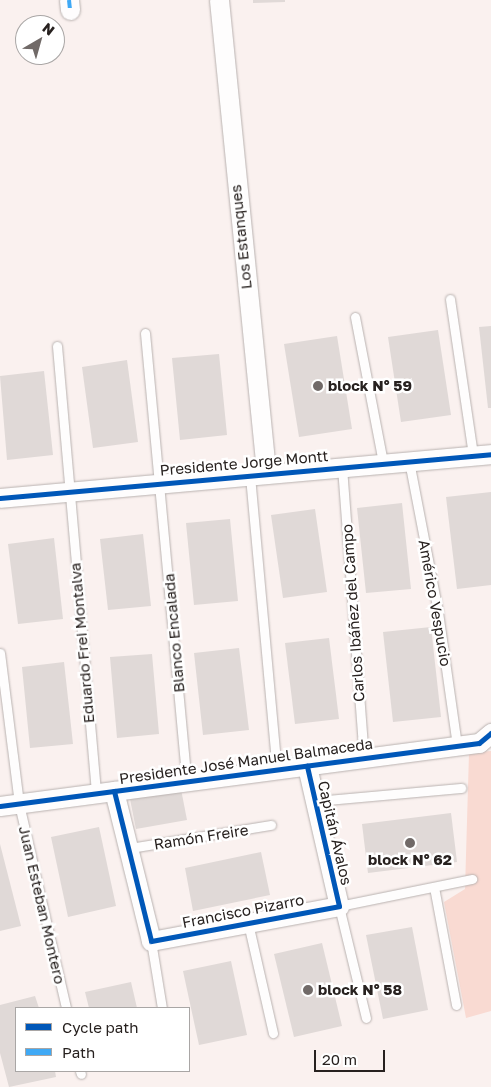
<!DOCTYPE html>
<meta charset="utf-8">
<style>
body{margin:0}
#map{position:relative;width:491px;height:1087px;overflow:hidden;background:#faf1ef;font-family:"Golos Text",sans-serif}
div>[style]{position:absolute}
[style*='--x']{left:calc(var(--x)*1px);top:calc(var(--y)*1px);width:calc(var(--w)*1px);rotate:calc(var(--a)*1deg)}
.green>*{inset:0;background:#f9dad2}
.building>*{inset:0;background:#e0d9d7}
.roads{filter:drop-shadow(0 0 1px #b9b2b0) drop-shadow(0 0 1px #b9b2b0)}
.service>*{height:9px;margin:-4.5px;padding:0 4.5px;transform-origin:4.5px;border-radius:4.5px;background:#fefdfd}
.minor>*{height:19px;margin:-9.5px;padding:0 9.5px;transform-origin:9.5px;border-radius:9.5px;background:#fefdfd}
.quiet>*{height:4px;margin-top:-2px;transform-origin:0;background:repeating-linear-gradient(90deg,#3fa9f5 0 8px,transparent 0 12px)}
.cycleway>*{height:5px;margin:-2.5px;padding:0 2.5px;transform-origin:2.5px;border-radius:2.5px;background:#0057b8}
.dots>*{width:14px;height:14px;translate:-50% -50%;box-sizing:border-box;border:2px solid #fff;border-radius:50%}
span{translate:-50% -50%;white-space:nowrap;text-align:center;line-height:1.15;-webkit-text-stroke:5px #fff;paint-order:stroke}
.street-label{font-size:15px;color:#27211f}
.poi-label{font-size:15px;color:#27211f;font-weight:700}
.left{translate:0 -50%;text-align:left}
.legend{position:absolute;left:15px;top:1007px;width:175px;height:65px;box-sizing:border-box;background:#fff;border:1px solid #a9a6a5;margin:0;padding:6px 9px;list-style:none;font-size:15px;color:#27211f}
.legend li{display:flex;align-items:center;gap:10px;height:25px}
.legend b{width:25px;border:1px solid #a9a6a5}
.north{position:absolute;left:15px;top:15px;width:50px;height:50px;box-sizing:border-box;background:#fff;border:1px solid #a9a6a5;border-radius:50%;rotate:38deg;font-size:14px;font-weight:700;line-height:20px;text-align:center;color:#27211f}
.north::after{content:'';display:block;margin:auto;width:18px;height:22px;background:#716a68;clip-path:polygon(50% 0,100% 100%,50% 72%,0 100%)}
.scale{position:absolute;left:314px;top:1050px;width:71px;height:22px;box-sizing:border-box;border:2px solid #27211f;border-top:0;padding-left:6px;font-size:15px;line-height:18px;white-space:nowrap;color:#27211f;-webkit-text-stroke:4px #fff;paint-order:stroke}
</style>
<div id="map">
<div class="green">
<i style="clip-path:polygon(491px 751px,491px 1011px,466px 1018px,444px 902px,465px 889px,469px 753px)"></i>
</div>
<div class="building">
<i style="clip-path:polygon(253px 0,285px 0,285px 2px,253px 3px)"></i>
<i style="clip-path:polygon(491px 326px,491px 408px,488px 408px,479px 327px)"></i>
<i style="clip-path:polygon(438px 330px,451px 415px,401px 422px,388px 337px)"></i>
<i style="clip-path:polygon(337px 336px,352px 429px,299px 437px,284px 344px)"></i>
<i style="clip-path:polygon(219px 354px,227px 435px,180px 440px,172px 358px)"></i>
<i style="clip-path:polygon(127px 360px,138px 442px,93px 448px,82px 367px)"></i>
<i style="clip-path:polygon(44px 371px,53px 455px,7px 460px,0 376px)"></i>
<i style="clip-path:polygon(491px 492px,491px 585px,457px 589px,446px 497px)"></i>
<i style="clip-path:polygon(402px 503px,411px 589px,366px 593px,357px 508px)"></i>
<i style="clip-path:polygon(315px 509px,327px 592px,283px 598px,271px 515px)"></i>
<i style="clip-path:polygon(230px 519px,238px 601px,194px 605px,186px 523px)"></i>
<i style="clip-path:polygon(143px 534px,151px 606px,108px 610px,100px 539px)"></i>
<i style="clip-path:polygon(54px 538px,63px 619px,18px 624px,8px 544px)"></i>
<i style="clip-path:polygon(431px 627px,441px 717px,393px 722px,383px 632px)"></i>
<i style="clip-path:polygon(329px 638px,339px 719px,295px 724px,285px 643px)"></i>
<i style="clip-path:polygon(239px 648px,249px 730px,203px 735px,194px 653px)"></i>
<i style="clip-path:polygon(152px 654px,159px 734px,117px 738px,110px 657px)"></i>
<i style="clip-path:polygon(64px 662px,73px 744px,30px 748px,22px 667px)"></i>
<i style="clip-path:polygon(180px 784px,187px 820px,136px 829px,129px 794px)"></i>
<i style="clip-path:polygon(451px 813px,457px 862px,368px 873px,362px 824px)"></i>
<i style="clip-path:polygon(99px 827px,116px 906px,68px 917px,51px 837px)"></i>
<i style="clip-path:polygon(0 844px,21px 926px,0 931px)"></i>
<i style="clip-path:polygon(261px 852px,270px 895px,193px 911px,185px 868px)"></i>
<i style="clip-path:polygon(412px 927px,428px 1010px,383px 1019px,366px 935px)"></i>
<i style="clip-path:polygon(322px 943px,342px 1026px,294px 1037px,274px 954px)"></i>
<i style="clip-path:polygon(231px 961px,247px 1035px,199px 1045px,183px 971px)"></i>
<i style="clip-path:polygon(131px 982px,137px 1008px,89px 1008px,85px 992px)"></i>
<i style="clip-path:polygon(35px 996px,39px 1008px,16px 1008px,16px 1071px,55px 1071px,56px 1077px,9px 1087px,0 1053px,0 1005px)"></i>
</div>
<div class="roads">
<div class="service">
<i style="--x:450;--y:299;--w:158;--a:81.6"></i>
<i style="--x:355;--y:317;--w:149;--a:79.1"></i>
<i style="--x:145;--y:333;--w:451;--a:84.7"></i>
<i style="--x:57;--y:346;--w:449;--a:85"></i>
<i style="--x:409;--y:461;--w:154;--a:79.1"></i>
<i style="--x:438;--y:612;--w:134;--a:81.9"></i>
<i style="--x:342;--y:467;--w:292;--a:85.7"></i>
<i style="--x:250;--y:476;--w:295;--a:84.8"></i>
<i style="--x:0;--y:653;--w:152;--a:82.8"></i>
<i style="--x:19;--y:804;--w:209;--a:77"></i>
<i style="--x:315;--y:801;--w:147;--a:-5.1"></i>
<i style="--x:130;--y:848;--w:143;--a:-9.3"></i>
<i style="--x:434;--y:887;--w:120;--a:79.4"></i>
<i style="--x:248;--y:923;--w:113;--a:77.2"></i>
<i style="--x:151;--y:941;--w:68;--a:80.7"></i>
<i style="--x:366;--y:1018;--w:115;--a:-103.6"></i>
<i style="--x:339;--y:906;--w:136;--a:-11.5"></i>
<i style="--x:80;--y:1071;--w:3;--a:72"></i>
</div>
<div class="minor">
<i style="--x:69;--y:0;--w:10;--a:84"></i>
<i style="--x:219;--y:0;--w:476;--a:84.3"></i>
<i style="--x:0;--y:498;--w:493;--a:-5.1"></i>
<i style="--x:114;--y:791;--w:154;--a:76.1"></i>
<i style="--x:151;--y:941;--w:191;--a:-10.5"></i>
<i style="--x:339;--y:906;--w:144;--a:-102.9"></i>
<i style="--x:0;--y:806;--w:483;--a:-7.5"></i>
<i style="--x:479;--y:743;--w:16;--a:-40"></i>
</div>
</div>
<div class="quiet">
<i style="--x:69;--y:0;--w:10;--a:84"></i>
</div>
<div class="cycleway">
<i style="--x:0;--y:498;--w:493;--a:-5.1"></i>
<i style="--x:114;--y:791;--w:154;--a:76.1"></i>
<i style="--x:151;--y:941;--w:191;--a:-10.5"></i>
<i style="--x:339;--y:906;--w:144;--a:-102.9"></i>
<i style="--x:0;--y:806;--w:483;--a:-7.5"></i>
<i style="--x:479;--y:743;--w:16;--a:-40"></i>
</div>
<div class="dots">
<i style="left:318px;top:386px;background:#716a68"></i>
<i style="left:410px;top:843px;background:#716a68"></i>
<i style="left:308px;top:990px;background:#716a68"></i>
</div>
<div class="street-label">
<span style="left:241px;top:237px;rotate:-96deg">Los Estanques</span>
<span style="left:244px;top:463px;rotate:-5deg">Presidente Jorge Montt</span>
<span style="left:435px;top:603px;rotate:80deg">Américo Vespucio</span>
<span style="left:353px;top:613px;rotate:-94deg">Carlos Ibáñez del Campo</span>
<span style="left:174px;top:633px;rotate:-95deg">Blanco Encalada</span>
<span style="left:82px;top:643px;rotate:-95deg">Eduardo Frei Montalva</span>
<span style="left:246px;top:761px;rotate:-8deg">Presidente José Manuel Balmaceda</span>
<span style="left:335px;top:833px;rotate:77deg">Capitán Ávalos</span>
<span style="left:201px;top:837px;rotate:-9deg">Ramón Freire</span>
<span style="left:42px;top:905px;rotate:77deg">Juan Esteban Montero</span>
<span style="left:243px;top:911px;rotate:-11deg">Francisco Pizarro</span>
</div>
<div class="poi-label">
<span class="left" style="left:328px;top:386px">block N° 59</span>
<span style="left:410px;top:860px">block N° 62</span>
<span class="left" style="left:318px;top:990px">block N° 58</span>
</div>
<ul class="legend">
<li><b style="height:6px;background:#0057b8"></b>Cycle path</li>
<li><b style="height:6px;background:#3fa9f5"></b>Path</li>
</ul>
<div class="north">N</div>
<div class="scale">20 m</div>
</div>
